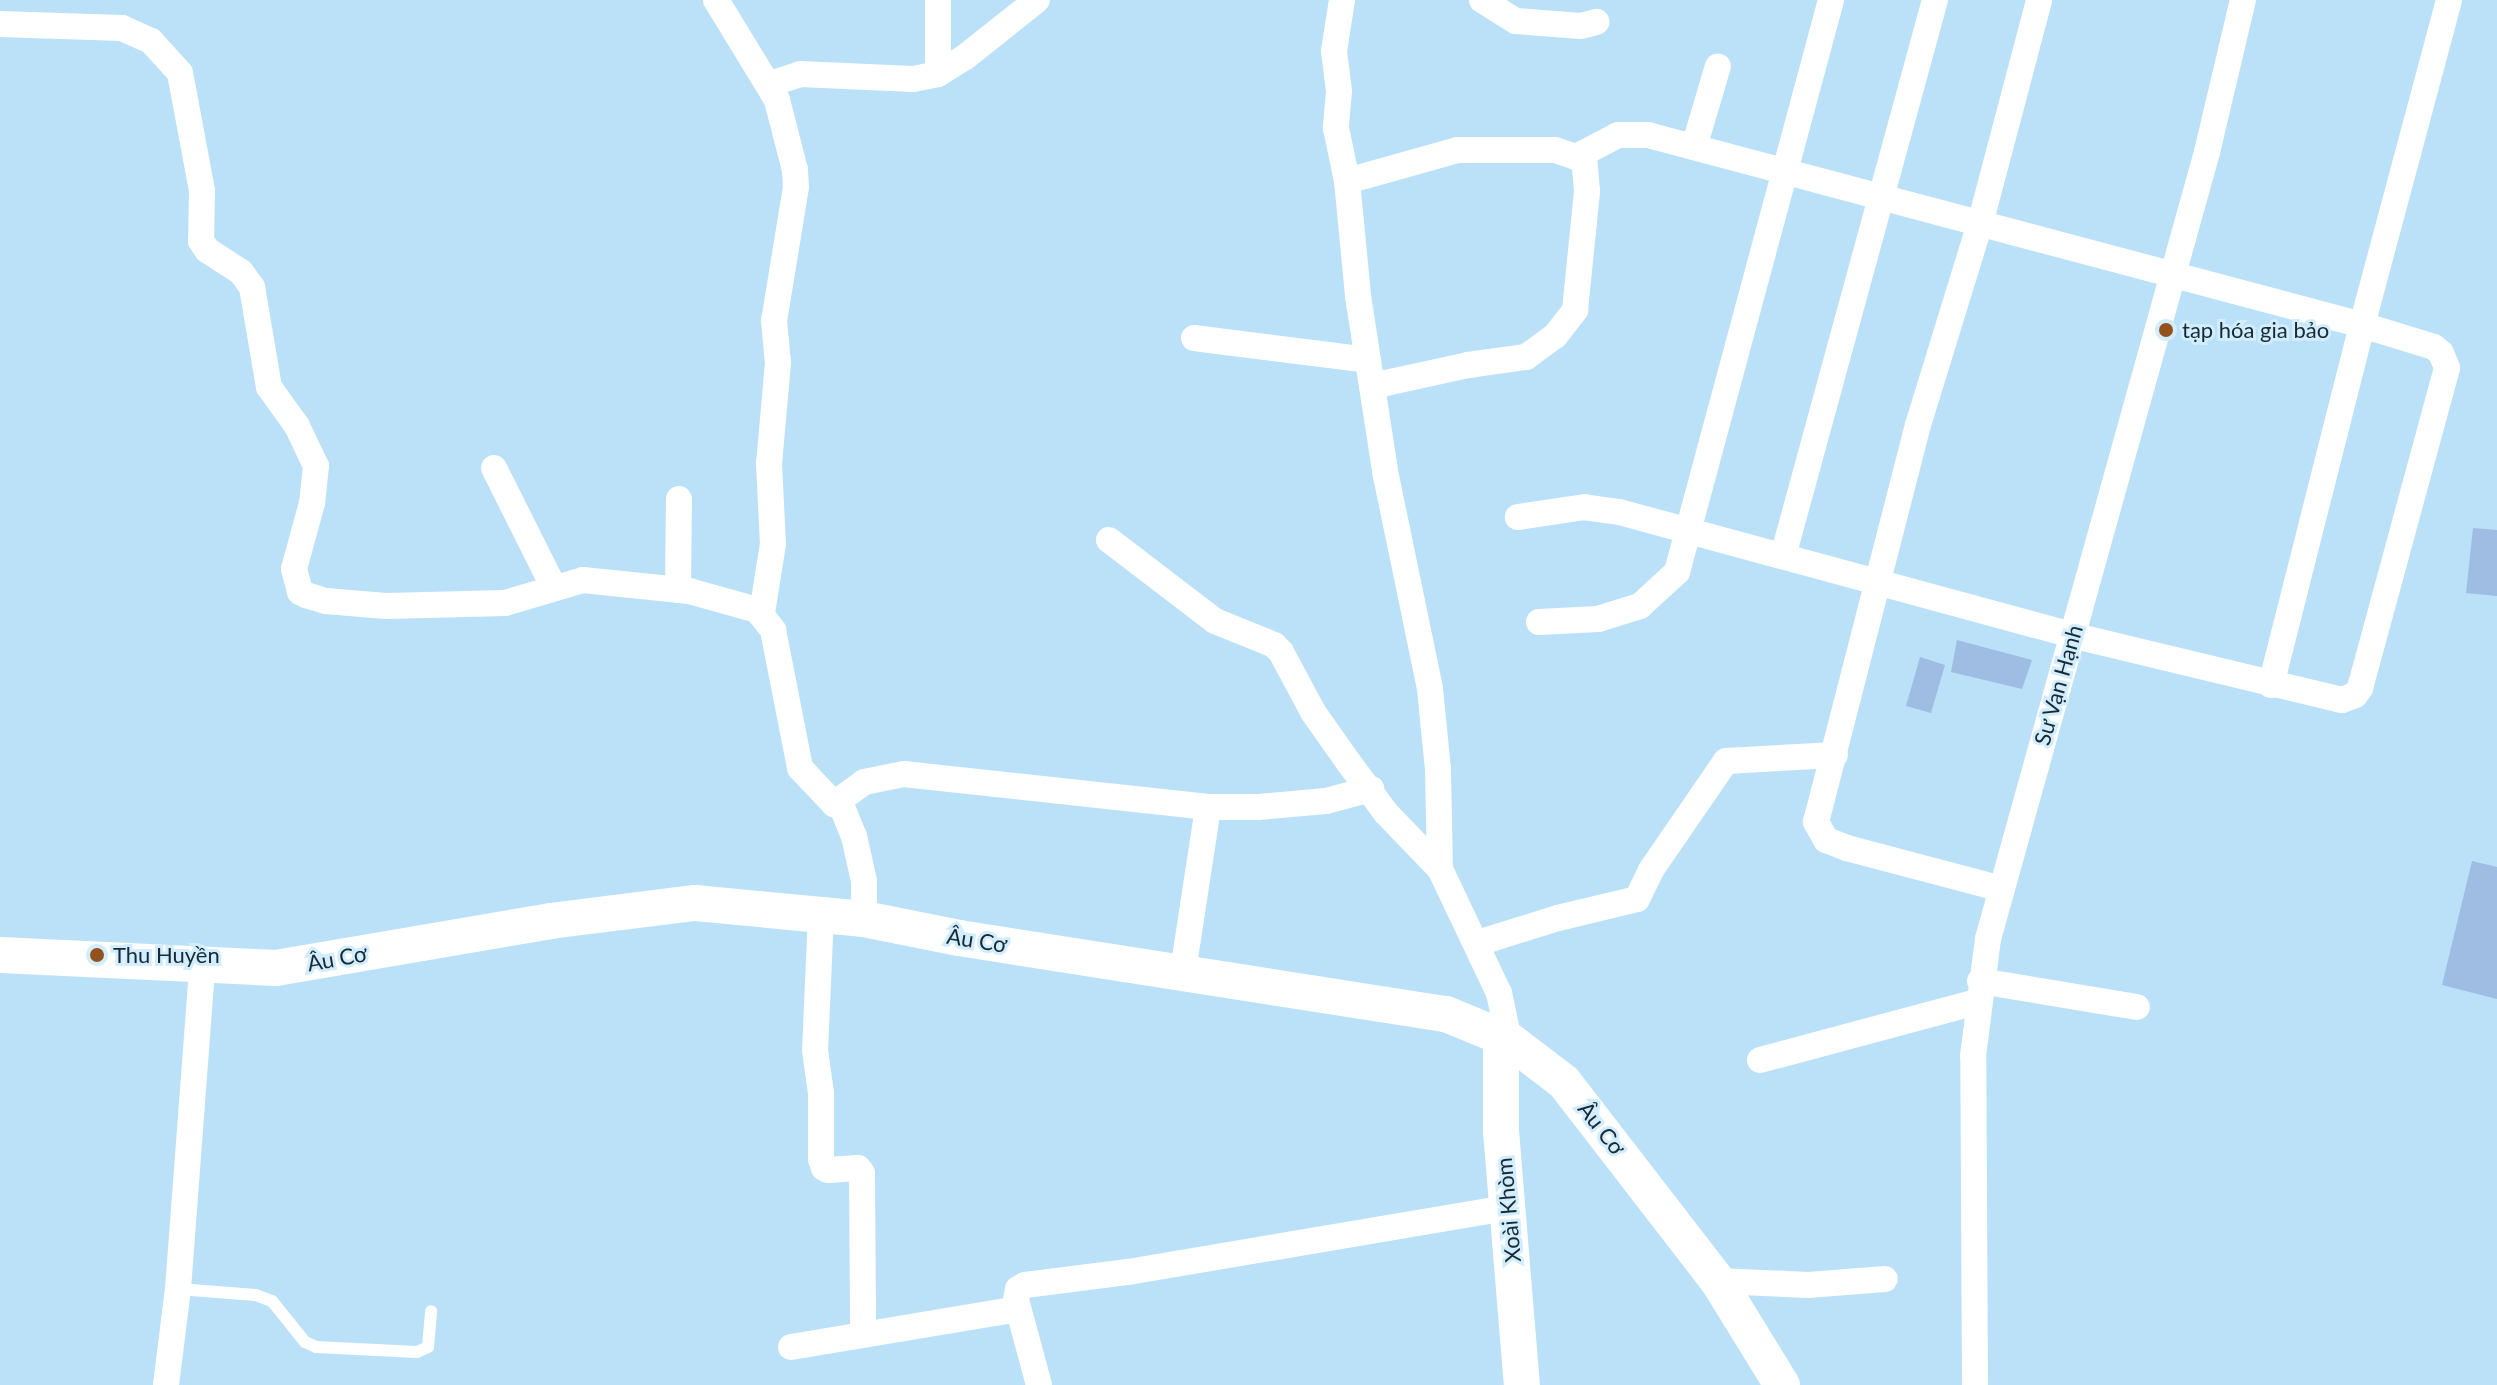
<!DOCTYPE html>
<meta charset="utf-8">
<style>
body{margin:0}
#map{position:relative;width:2497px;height:1385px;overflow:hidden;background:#bbe1f8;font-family:Lato,sans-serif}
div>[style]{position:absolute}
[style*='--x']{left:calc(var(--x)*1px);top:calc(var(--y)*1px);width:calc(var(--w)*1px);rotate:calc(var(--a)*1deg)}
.building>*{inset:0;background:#9fbce3}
.lane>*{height:12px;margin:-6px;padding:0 6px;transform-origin:6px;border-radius:6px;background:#fff}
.street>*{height:26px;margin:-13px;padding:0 13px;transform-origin:13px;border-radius:13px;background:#fff}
.secondary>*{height:36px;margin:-18px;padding:0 18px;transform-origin:18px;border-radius:18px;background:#fff}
.dots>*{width:22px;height:22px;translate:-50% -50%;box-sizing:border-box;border:4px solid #d1edfe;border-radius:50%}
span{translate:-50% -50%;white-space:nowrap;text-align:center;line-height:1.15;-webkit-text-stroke:6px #d1edfe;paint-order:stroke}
.poi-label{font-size:22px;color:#172a35}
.left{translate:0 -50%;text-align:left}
.street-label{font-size:22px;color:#172a35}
</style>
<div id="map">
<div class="building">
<i style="clip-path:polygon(2473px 528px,2497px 530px,2497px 596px,2466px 593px)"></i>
<i style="clip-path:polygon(1957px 640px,2032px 660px,2022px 689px,1951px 672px)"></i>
<i style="clip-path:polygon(1920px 657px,1945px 665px,1931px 713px,1906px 706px)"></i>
<i style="clip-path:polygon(2472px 861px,2497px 867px,2497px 999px,2442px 985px)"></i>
</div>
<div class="lane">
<i style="--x:178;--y:1289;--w:78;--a:4.4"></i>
<i style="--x:256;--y:1295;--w:17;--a:21"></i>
<i style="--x:272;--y:1301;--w:53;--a:51.2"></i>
<i style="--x:305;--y:1342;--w:12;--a:24"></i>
<i style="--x:316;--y:1347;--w:101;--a:2.8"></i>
<i style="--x:417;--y:1352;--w:12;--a:-24"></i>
<i style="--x:428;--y:1347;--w:36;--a:-85"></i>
</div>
<div class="street">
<i style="--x:716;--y:0;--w:117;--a:58.6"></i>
<i style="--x:777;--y:100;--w:72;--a:75.6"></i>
<i style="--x:795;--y:170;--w:17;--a:87"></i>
<i style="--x:796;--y:187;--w:136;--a:99.3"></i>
<i style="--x:774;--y:321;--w:42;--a:84.6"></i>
<i style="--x:778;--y:363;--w:100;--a:95.1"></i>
<i style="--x:769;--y:463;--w:81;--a:87.2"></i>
<i style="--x:773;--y:544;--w:70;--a:99.1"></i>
<i style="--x:1342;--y:0;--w:52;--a:98.9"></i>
<i style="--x:1334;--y:51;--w:40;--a:82.9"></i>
<i style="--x:1339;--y:91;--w:37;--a:95"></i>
<i style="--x:1336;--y:128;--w:54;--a:78.3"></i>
<i style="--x:1347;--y:181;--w:116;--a:84.5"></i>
<i style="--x:1358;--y:296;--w:182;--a:81.2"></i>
<i style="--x:1386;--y:476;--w:217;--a:78.3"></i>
<i style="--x:1430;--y:689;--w:80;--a:84.3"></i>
<i style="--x:1438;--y:769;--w:100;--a:88.9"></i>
<i style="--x:1482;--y:0;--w:40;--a:32"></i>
<i style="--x:1516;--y:21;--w:65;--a:4.4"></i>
<i style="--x:1581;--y:26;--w:16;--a:-15"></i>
<i style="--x:0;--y:24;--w:122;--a:1.9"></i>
<i style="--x:122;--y:28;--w:32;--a:24"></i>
<i style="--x:151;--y:41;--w:43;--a:47.8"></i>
<i style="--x:180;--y:73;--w:120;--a:79.4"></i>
<i style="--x:202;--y:191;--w:50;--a:91.1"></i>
<i style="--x:201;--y:241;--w:11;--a:56"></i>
<i style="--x:207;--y:250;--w:40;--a:32.9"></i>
<i style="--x:241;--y:272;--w:19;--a:54"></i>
<i style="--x:252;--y:287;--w:101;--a:80.4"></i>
<i style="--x:269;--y:387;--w:48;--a:54.3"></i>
<i style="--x:297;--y:426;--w:44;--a:64.6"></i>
<i style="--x:316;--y:466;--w:37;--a:96"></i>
<i style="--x:312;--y:503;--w:68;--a:105.3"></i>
<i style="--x:294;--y:569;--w:24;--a:75"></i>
<i style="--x:300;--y:592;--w:7;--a:27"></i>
<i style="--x:306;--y:595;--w:21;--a:17"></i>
<i style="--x:326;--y:601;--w:60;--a:4.8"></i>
<i style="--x:386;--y:606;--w:119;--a:-1.4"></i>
<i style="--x:505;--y:603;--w:81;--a:-16.4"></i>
<i style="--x:583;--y:580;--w:107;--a:5.9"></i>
<i style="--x:689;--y:591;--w:71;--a:15.6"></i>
<i style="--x:757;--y:610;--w:26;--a:51"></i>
<i style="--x:773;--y:630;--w:141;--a:78.9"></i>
<i style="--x:800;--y:768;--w:50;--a:46.6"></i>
<i style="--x:834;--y:804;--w:37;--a:-36"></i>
<i style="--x:864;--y:782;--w:41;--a:-11.3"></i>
<i style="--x:904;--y:774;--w:306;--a:6.2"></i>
<i style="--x:1208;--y:807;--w:50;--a:0"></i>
<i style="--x:1258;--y:807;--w:68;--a:-5"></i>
<i style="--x:1326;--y:801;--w:47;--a:-14.9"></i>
<i style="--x:938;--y:74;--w:74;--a:-90"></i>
<i style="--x:770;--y:84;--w:32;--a:-18"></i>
<i style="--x:800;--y:74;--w:113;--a:2.5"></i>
<i style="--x:913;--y:79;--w:25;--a:-11"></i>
<i style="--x:938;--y:74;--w:31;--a:-32"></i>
<i style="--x:964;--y:58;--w:93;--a:-38.5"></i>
<i style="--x:1694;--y:147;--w:84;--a:-73.5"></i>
<i style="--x:1347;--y:181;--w:114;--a:-15.7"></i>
<i style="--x:1457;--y:150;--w:98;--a:0"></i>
<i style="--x:1555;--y:150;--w:22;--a:18"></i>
<i style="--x:1576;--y:157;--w:47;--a:-27.6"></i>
<i style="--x:1618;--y:135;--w:30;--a:0"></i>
<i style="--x:1648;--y:135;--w:739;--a:14.9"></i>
<i style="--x:2362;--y:325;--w:75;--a:17"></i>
<i style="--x:2434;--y:347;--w:9;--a:41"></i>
<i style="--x:2441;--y:353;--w:16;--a:68"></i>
<i style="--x:2447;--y:368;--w:332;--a:105.2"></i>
<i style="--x:2360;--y:688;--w:9;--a:126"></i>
<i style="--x:2355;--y:695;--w:14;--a:159"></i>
<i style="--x:2342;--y:700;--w:278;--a:-166.5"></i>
<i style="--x:2072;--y:635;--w:469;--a:-164.8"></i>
<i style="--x:1619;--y:512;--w:34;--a:-172"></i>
<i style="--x:1585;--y:507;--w:68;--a:171.5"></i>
<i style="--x:1194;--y:338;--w:175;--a:7.2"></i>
<i style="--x:1372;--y:386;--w:98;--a:-12.3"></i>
<i style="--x:1468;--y:365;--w:59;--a:-7.9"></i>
<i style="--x:1526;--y:357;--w:36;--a:-36"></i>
<i style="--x:1555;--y:336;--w:33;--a:-52"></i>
<i style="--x:1575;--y:310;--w:120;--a:-84.2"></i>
<i style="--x:1587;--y:191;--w:37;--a:-95"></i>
<i style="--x:494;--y:468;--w:134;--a:63.4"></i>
<i style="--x:1109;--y:540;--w:133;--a:37.4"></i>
<i style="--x:1215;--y:621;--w:64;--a:22.1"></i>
<i style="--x:1274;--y:645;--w:10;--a:45"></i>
<i style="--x:1281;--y:652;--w:68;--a:61.9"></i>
<i style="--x:1313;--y:712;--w:62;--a:54.8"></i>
<i style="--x:1349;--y:763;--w:62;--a:53.5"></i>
<i style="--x:1386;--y:813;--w:78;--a:46"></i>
<i style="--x:1440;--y:869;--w:137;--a:64.6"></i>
<i style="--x:1499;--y:993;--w:48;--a:78"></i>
<i style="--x:1783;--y:556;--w:576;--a:-74.71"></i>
<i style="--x:678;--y:590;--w:91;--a:-89.4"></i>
<i style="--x:1539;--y:622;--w:59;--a:-2.9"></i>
<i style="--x:1598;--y:619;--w:44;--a:-17.2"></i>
<i style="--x:1640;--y:606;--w:50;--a:-42.6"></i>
<i style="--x:1677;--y:572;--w:592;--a:-74.93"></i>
<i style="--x:2271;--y:685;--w:371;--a:-75.8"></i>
<i style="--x:2362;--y:325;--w:336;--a:-75"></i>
<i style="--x:840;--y:802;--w:37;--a:68"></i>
<i style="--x:854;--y:836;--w:46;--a:77.5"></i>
<i style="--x:864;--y:881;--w:38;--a:90"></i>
<i style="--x:2002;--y:889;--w:160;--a:-165.2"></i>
<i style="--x:1847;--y:848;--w:22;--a:-159"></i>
<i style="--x:1826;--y:840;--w:21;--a:-119"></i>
<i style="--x:1816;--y:822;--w:410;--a:-75.6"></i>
<i style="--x:1918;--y:425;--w:210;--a:-72.9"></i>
<i style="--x:1980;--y:224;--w:232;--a:-75.2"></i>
<i style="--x:821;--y:914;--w:136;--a:92.5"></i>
<i style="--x:815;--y:1050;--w:43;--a:82.1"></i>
<i style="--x:821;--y:1093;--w:66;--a:90"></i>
<i style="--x:821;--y:1159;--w:9;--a:72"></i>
<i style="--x:824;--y:1168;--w:4;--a:27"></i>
<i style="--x:828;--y:1170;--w:30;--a:-4"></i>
<i style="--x:858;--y:1168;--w:6;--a:51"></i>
<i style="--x:862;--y:1173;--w:162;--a:89.6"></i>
<i style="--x:1478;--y:943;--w:84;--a:-17.4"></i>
<i style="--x:1558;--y:918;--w:81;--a:-13.5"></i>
<i style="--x:1637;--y:899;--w:32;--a:-64"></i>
<i style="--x:1651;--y:870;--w:132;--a:-55.5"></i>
<i style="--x:1726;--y:761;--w:109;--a:-3.2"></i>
<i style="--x:1183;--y:971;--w:166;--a:-81.3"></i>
<i style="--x:1980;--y:981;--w:159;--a:9.4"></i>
<i style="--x:1760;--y:1060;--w:225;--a:-15"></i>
<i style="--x:1718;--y:1281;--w:90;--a:2.5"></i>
<i style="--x:1808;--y:1285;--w:77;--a:-4.5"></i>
<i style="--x:791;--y:1347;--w:230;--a:-9.5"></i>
<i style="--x:166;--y:1385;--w:97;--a:-82.9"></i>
<i style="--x:178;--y:1289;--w:323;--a:-85.7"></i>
<i style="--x:1039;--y:1385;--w:88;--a:-105.1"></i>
<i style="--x:1016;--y:1300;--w:11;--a:-80"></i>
<i style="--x:1018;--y:1289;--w:8;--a:-30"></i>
<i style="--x:1025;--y:1285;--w:104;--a:-7.2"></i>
<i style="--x:1128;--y:1272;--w:385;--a:-9.6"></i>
<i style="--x:1975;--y:1385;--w:329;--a:-90.3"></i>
<i style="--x:1973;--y:1056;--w:118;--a:-82.7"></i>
<i style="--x:1988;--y:939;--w:817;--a:-74.45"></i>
<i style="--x:2207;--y:152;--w:156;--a:-76.7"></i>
</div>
<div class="secondary">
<i style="--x:0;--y:955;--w:276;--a:2.7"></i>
<i style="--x:276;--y:968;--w:278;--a:-9.7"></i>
<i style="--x:550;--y:921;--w:146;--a:-7.1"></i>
<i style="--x:695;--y:903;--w:170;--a:5.4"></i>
<i style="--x:864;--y:919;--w:97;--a:11.3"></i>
<i style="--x:959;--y:938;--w:493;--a:8.9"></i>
<i style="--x:1446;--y:1014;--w:68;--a:22.4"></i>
<i style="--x:1509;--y:1040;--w:69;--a:37.4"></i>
<i style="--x:1564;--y:1082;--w:252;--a:52.3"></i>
<i style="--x:1718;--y:1281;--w:122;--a:58.4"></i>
<i style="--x:1501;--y:1035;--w:96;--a:90"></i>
<i style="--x:1501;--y:1131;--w:255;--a:85.3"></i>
</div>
<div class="dots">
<i style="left:2166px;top:330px;background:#93521d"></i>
<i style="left:97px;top:955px;background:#93521d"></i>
</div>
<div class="poi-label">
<span class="left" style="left:2182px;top:330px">tạp hóa gia bảo</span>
<span class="left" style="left:113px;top:955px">Thu Huyền</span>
</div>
<div class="street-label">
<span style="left:2058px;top:685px;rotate:-74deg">Sư Vạn Hạnh</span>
<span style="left:977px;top:940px;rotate:9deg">Âu Cơ</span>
<span style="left:337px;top:958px;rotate:-10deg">Âu Cơ</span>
<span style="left:1602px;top:1128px;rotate:52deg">Âu Cơ</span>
<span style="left:1508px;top:1210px;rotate:-95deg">Xoài Khòm</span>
</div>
</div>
